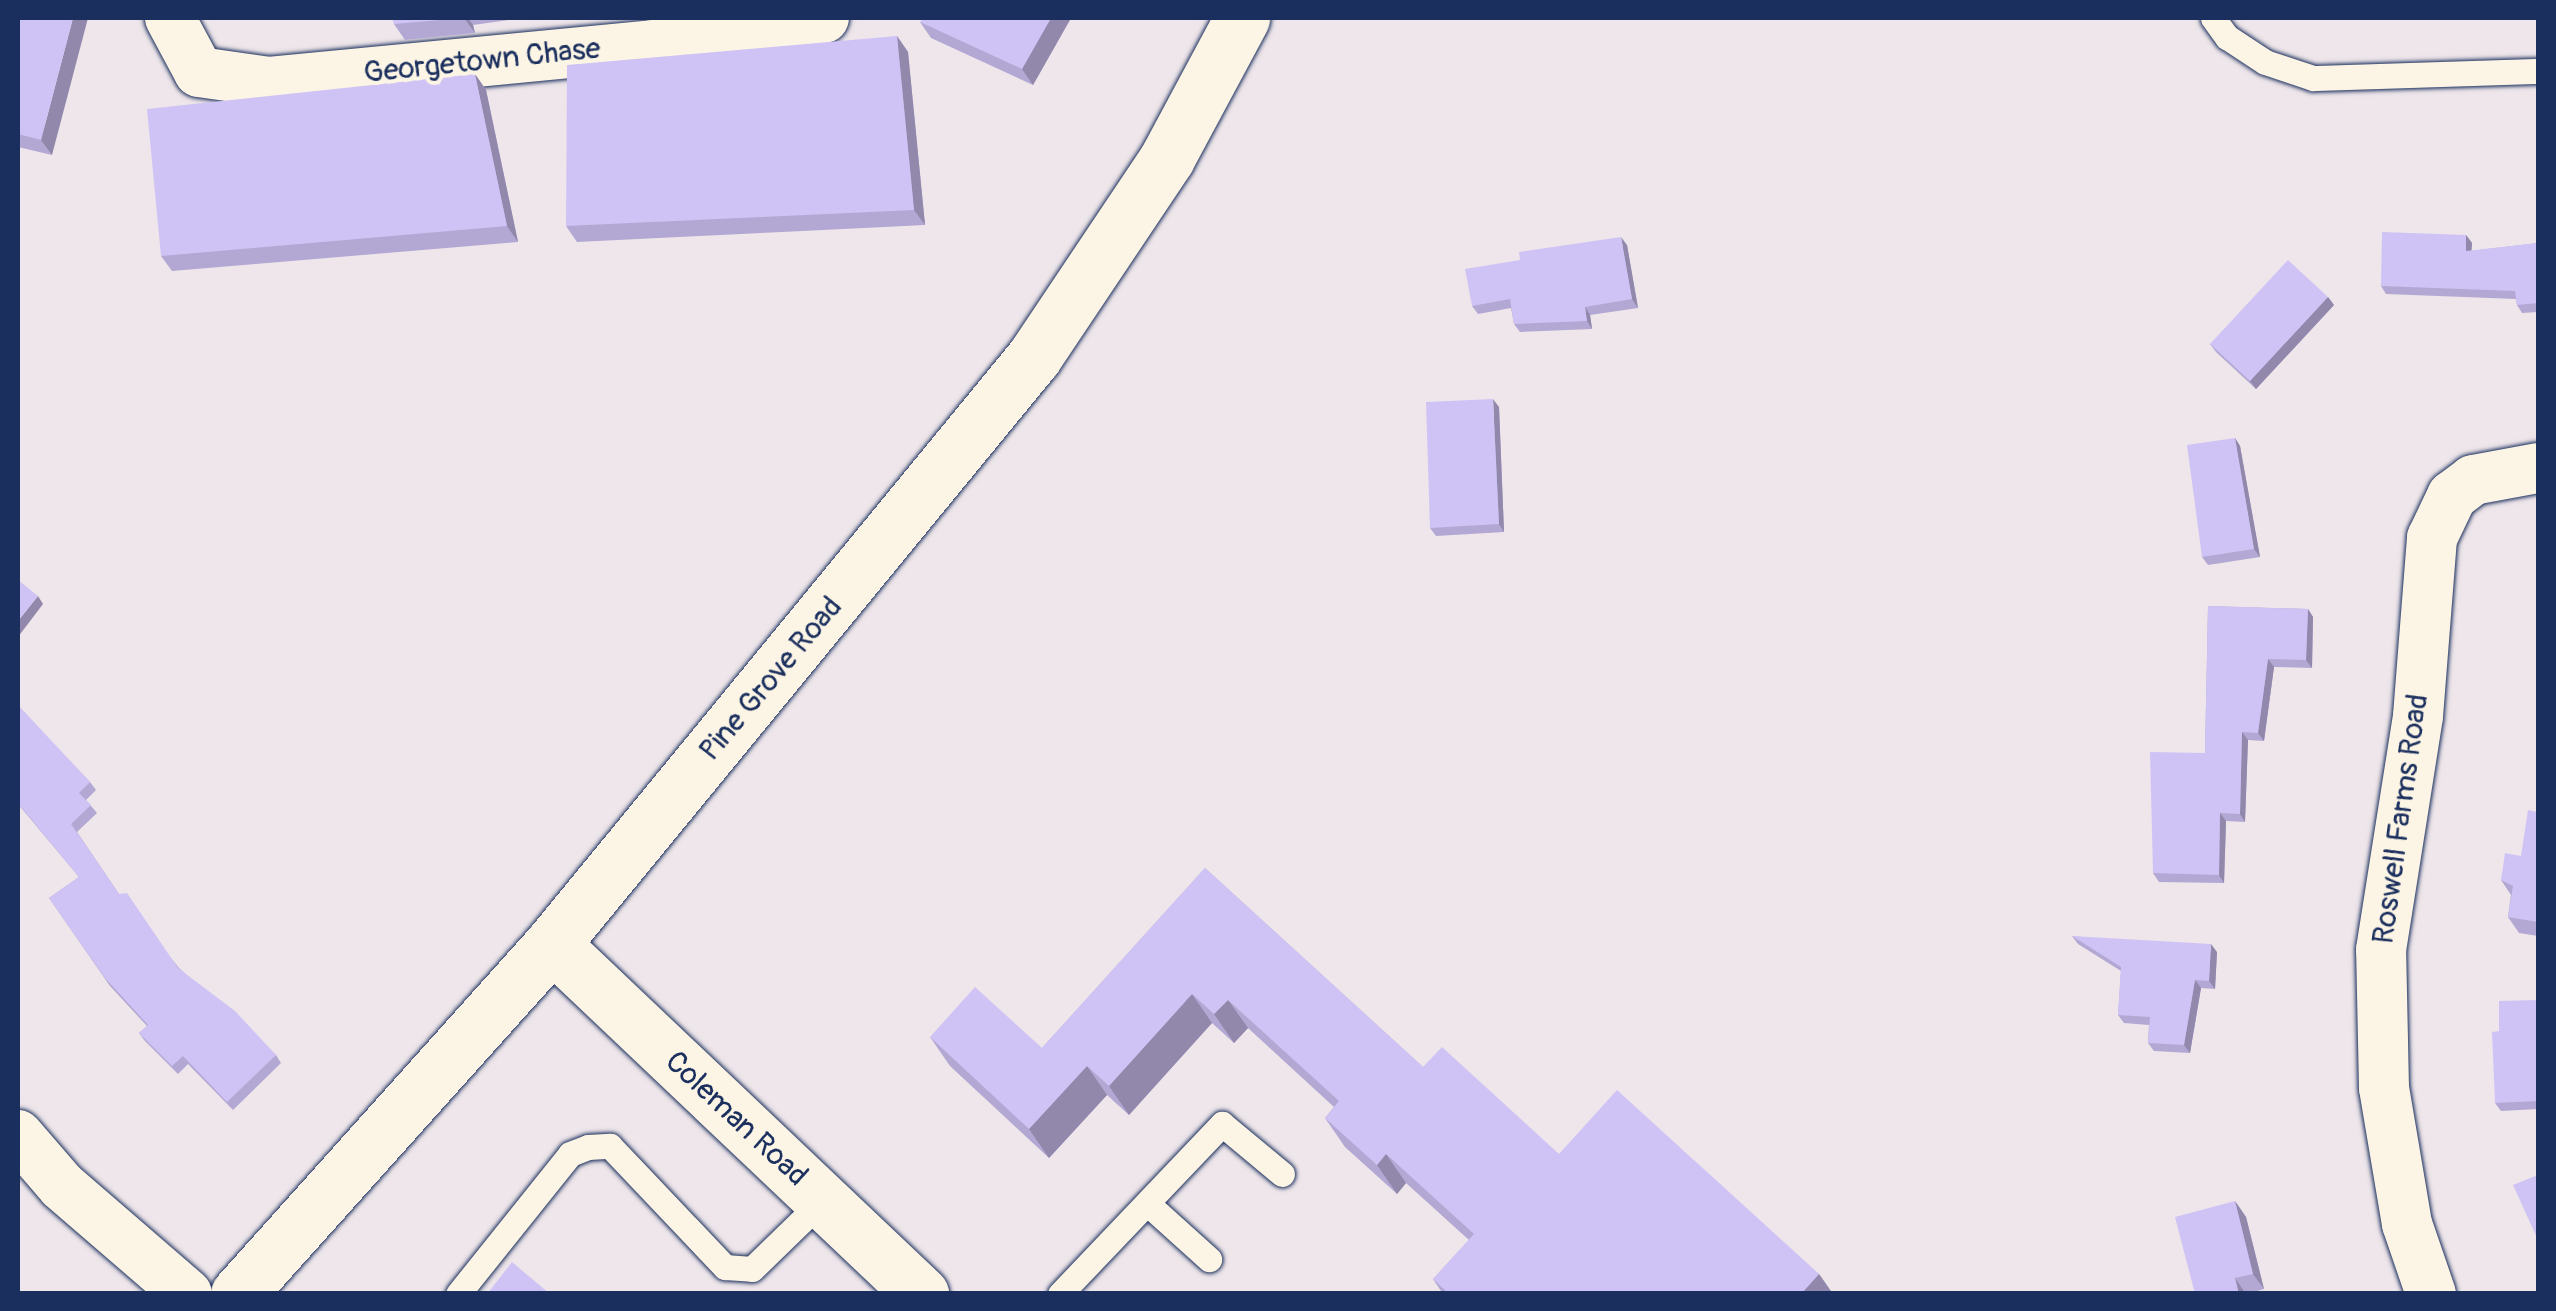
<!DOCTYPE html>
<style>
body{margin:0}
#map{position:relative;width:2556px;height:1311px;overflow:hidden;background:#eee6ea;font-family:Pangolin,sans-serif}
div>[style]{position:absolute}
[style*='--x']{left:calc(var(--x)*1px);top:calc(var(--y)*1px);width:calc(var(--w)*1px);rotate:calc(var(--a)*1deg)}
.roads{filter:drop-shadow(0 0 2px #1b2f5e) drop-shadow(0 0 2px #1b2f5e)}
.service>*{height:25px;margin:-12.5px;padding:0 12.5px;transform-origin:12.5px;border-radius:12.5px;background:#fcf5e5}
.minor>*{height:50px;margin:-25px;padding:0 25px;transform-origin:25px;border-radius:25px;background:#fcf5e5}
.tertiary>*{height:55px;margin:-27.5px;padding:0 27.5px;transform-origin:27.5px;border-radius:27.5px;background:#fcf5e5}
.secondary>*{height:55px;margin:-27.5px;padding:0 27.5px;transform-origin:27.5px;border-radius:27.5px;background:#fcf5e5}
.wall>*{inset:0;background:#b2a8d3}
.shaded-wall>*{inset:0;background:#9188ac}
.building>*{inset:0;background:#cfc3f5}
span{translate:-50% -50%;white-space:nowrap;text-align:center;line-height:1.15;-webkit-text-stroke:8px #fcf5e5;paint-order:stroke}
.street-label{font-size:30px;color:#1b2f5e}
.frame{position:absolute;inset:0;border:20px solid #1b2f5e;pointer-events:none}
</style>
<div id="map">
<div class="roads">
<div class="service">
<i style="--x:2213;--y:18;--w:24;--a:54"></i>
<i style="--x:2227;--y:37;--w:45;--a:33.3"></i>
<i style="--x:2265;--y:62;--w:51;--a:18.4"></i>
<i style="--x:2313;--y:78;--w:225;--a:-1.8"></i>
<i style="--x:1149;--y:1205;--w:81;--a:42"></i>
<i style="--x:458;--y:1294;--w:179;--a:-51.3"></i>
<i style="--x:570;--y:1154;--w:19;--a:-21"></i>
<i style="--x:588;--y:1147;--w:22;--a:-3"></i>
<i style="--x:610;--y:1146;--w:167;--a:46.5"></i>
<i style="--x:725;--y:1267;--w:27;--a:4"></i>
<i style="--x:752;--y:1269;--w:99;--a:-44.2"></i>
<i style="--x:1060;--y:1294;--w:235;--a:-46.4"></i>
<i style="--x:1222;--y:1124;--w:78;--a:39.8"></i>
</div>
<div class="minor">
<i style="--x:170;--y:18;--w:61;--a:61.8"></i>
<i style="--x:199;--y:72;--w:71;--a:8.1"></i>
<i style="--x:269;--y:82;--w:486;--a:-5.5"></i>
<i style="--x:753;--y:35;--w:73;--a:-13.5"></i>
<i style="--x:18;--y:1135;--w:67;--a:49.2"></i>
<i style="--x:62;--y:1186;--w:165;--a:40.8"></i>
<i style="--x:2431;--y:1294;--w:74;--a:-108.9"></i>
<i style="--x:2407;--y:1224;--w:138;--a:-99.6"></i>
<i style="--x:2384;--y:1088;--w:138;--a:-91.2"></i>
<i style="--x:2381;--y:950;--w:237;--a:-81"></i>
<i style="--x:2418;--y:716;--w:179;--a:-85.5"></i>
<i style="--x:2432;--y:538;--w:47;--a:-64.5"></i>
<i style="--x:2452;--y:496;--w:26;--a:-37"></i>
<i style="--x:2473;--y:480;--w:66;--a:-10.5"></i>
</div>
<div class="tertiary">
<i style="--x:552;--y:944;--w:509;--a:43.49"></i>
</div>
<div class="secondary">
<i style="--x:238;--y:1294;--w:470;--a:-48.1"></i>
<i style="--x:552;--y:944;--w:760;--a:-50.61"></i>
<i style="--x:1034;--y:357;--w:239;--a:-56.2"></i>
<i style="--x:1167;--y:158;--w:159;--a:-61.8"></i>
</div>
</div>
<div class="wall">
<i style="clip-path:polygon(18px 18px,52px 155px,18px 147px)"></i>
<i style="clip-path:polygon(393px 18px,523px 18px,473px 25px,475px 33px,405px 40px,394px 24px)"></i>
<i style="clip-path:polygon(1071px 18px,1033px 85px,931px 38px,920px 22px)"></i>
<i style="clip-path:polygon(897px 36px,908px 52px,925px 225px,577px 242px,566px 226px)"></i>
<i style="clip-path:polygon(475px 74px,486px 90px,518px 242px,172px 271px,161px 256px)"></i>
<i style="clip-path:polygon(2466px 235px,2472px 243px,2471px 251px,2538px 243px,2538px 312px,2522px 313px,2517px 305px,2516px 299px,2386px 294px,2381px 286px)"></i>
<i style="clip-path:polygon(1627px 245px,1638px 308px,1590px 315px,1592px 329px,1520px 332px,1514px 324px,1511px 308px,1478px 314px,1472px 306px)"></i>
<i style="clip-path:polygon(2328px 297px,2334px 305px,2256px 389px,2216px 352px,2210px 344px)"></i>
<i style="clip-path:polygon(1499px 407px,1504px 532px,1436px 536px,1430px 528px)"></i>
<i style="clip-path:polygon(2235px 438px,2240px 446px,2260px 557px,2208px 565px,2202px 557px)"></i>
<i style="clip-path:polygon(2208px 606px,2308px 609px,2313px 617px,2312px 668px,2274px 667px,2264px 741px,2248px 740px,2245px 822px,2226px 821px,2224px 883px,2159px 882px,2153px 873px,2205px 753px)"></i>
<i style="clip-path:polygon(18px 707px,90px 782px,96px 790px,86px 800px,97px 813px,77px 832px,119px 894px,179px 968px,276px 1055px,281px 1063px,233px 1110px,188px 1064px,178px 1074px,145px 1041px,139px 1033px,147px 1026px,110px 986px,49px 898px,79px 877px,18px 804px)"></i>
<i style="clip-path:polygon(2538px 812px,2538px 936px,2519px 933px,2508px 917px,2511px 895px,2501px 880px,2521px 856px)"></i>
<i style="clip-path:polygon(1205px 868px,1423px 1067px,1559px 1154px,1819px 1274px,1833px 1294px,1443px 1294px,1433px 1279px,1469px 1240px,1406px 1183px,1397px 1194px,1345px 1147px,1325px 1118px,1334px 1107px,1248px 1028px,1234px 1043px,1212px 1023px,1129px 1115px,1107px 1095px,1049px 1158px,950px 1066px,930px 1037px,1042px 1048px)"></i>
<i style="clip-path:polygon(2072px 936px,2217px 952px,2215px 989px,2201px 988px,2190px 1053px,2154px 1051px,2148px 1043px,2149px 1025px,2124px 1023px,2118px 1015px,2121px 971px,2078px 944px)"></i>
<i style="clip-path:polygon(2538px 1000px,2538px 1109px,2501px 1111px,2495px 1103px,2499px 1031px)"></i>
<i style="clip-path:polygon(2235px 1201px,2246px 1217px,2264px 1289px,2247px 1294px,2195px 1294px)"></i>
</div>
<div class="shaded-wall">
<i style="clip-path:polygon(73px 18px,88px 18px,52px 155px,41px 140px)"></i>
<i style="clip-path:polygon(464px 18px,468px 18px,473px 25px,475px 33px)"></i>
<i style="clip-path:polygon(1051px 18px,1071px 18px,1033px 85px,1022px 69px)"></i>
<i style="clip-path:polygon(897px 36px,908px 52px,925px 225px,914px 210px)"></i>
<i style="clip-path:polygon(475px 74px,486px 90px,518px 242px,507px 226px)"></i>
<i style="clip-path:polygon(2466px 235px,2472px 243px,2471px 259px,2466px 251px)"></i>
<i style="clip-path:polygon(1621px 237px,1627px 245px,1638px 308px,1632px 299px)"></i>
<i style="clip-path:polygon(2328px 297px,2334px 305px,2256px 389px,2250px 381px)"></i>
<i style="clip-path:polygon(1585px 307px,1590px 315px,1592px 329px,1587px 321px)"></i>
<i style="clip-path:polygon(1493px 399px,1499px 407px,1504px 532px,1499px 524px)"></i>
<i style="clip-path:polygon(2235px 438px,2240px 446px,2260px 557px,2254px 549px)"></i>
<i style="clip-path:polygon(38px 596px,43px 604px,18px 637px,18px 621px)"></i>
<i style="clip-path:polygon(2308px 609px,2313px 617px,2312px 668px,2306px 660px)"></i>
<i style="clip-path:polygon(2268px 659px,2274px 667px,2264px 741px,2258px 733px)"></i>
<i style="clip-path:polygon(2242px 732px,2248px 740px,2245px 822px,2240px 814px)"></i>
<i style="clip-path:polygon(2220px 813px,2226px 821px,2224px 883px,2219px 875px)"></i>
<i style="clip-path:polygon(2211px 944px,2217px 952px,2215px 989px,2209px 981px)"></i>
<i style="clip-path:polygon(2195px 980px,2201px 988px,2190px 1053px,2184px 1045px)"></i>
<i style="clip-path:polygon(1192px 994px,1212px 1023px,1129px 1115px,1109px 1086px)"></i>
<i style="clip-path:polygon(1228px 1000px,1248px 1028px,1234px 1043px,1214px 1014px)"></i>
<i style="clip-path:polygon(1087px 1066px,1107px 1095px,1049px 1158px,1029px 1129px)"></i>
<i style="clip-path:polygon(1386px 1154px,1406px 1183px,1397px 1194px,1377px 1165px)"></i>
<i style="clip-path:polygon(2235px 1201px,2246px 1217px,2264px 1289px,2253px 1274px)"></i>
<i style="clip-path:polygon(1819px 1274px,1833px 1294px,1801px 1294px)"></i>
<i style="clip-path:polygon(2235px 1278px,2246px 1294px,2239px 1294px)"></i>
</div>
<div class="building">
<i style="clip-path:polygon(18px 18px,73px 18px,41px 140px,18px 134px)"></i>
<i style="clip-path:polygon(393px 18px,463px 18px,394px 24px)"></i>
<i style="clip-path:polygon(923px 18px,1051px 18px,1022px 69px,920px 22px)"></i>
<i style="clip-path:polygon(897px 36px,914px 210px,566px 226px,567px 65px)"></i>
<i style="clip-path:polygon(475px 74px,507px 226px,161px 256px,147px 109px)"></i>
<i style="clip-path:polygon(2382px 232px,2466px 235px,2466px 251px,2538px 243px,2538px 303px,2517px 305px,2515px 291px,2381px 286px)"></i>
<i style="clip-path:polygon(1621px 237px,1632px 299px,1585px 307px,1587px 321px,1514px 324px,1510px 299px,1472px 306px,1465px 269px,1520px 260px,1519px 252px)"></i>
<i style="clip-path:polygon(2288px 260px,2328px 297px,2250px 381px,2210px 344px)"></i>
<i style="clip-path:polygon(1493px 399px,1499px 524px,1430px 528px,1426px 402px)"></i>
<i style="clip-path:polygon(2235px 438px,2254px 549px,2202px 557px,2187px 445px)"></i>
<i style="clip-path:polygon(18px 580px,38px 596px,18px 621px)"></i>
<i style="clip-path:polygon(2208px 606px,2308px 609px,2306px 660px,2268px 659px,2258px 733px,2242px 732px,2240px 814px,2220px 813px,2219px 875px,2153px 873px,2150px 752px,2205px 753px)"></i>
<i style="clip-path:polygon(19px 706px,90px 782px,79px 793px,91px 805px,71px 824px,119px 894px,127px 893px,178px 968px,235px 1011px,276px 1055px,227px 1102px,183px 1056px,172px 1066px,139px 1033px,148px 1025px,105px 978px,49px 898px,79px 877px,18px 803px,18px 707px)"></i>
<i style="clip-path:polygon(2528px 810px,2538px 812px,2538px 922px,2508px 917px,2513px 886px,2501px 880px,2505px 853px,2521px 856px)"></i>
<i style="clip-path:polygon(1205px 868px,1423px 1067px,1442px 1047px,1559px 1154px,1617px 1090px,1819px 1274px,1801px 1294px,1449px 1294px,1433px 1279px,1474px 1234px,1386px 1154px,1377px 1165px,1325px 1118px,1339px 1101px,1228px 1000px,1214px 1014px,1192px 994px,1109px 1086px,1087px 1066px,1029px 1129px,930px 1037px,975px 987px,1042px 1048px)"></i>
<i style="clip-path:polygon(2072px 936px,2211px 944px,2209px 981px,2195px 980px,2184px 1045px,2148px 1043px,2150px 1017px,2118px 1015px,2121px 967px)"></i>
<i style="clip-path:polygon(2538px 1000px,2538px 1101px,2495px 1103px,2492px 1032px,2499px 1031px,2499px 1001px)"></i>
<i style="clip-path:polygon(2538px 1175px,2538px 1240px,2513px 1185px)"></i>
<i style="clip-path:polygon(2235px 1201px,2253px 1274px,2235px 1278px,2239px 1294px,2195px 1294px,2175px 1217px)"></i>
<i style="clip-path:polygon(512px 1262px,550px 1294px,487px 1294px)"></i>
</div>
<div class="street-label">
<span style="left:482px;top:61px;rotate:-6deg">Georgetown Chase</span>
<span style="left:771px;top:679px;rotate:-50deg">Pine Grove Road</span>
<span style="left:2401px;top:819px;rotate:-82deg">Roswell Farms Road</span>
<span style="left:736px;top:1119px;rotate:43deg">Coleman Road</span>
</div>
<div class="frame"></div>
</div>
